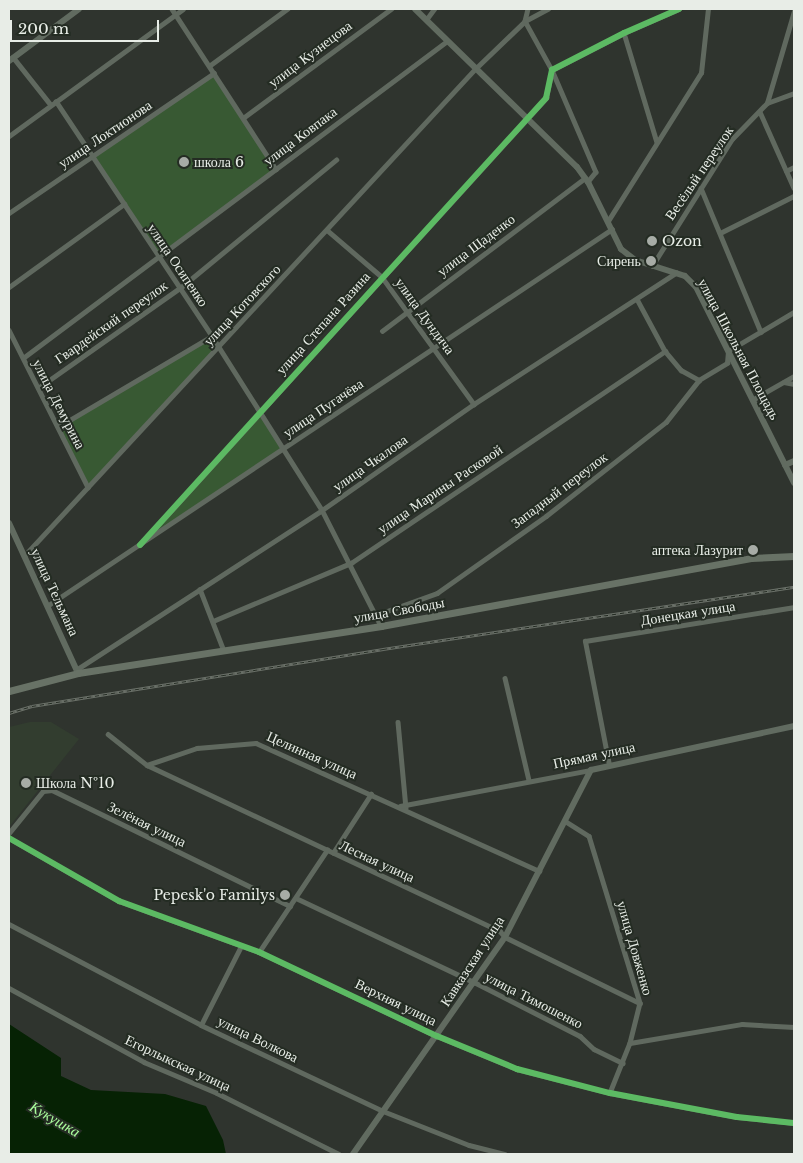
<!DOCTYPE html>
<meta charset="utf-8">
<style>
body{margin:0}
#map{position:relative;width:803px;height:1163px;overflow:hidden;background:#2f342e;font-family:"Libre Baskerville",serif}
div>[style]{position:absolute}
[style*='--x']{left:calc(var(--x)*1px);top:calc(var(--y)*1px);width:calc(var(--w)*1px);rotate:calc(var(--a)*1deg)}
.built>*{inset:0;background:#323d2f}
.green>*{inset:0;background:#385933}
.water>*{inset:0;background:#062204}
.street>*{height:4.5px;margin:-2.25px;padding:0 2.25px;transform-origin:2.25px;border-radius:2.25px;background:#60695f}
.secondary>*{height:6px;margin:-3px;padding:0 3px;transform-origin:3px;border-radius:3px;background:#616b60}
.primary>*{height:7px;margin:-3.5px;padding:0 3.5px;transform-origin:3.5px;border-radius:3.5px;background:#687266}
.rail>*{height:3px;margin-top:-1.5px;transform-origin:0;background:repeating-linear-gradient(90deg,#242c23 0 4px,#6c726a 0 8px);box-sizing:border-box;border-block:1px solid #6c726a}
.cycleway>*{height:6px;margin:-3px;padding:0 3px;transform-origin:3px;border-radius:3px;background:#5cba63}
.dots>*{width:14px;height:14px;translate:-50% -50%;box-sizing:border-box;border:2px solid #242c23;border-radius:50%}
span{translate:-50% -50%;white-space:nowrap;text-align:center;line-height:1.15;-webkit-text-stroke:4px #242c23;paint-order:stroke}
.street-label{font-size:14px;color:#e8ede7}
.poi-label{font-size:14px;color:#e8ede7}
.left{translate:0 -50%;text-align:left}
.right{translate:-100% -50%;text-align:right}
.water-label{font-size:15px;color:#a9fc9c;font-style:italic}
.frame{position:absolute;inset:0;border:10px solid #e8ede7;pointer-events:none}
.scale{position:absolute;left:10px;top:20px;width:149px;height:22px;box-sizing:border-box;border:2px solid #e8ede7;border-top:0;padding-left:6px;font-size:15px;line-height:18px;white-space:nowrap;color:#e8ede7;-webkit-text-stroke:4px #242c23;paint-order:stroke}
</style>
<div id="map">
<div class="built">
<i style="clip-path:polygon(30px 722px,51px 722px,79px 739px,9px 827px,9px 727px)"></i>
</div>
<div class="green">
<i style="clip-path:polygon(214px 73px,276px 169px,159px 256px,92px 156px)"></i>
<i style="clip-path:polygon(212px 336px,219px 346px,88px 487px,58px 427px)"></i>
<i style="clip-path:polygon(259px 412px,284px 451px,140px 545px)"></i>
</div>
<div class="water">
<i style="clip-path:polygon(9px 1024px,61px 1058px,61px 1076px,91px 1090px,165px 1094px,206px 1106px,223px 1140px,226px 1154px,9px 1153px)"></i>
</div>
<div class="street">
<i style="--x:172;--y:9;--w:191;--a:57"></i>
<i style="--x:528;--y:9;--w:12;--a:104"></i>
<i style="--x:525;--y:21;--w:56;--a:61.1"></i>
<i style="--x:552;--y:70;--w:111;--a:66.7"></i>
<i style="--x:596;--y:172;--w:13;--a:129"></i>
<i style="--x:426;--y:20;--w:14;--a:-54"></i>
<i style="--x:624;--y:33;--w:114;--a:73.2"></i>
<i style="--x:13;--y:57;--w:61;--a:51.6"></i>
<i style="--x:209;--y:66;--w:97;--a:-36.2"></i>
<i style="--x:56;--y:101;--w:282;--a:56.4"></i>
<i style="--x:212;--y:336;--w:206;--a:57.7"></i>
<i style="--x:322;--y:510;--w:130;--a:63"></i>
<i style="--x:767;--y:103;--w:29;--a:-20"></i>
<i style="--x:760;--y:112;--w:83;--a:65.9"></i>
<i style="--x:243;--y:118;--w:184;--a:-36.4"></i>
<i style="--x:9;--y:136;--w:215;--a:-36.1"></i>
<i style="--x:786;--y:171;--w:9;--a:-27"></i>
<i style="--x:701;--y:188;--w:156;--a:67.4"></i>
<i style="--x:9;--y:213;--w:248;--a:-34.3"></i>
<i style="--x:608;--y:221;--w:175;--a:-57.9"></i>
<i style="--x:701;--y:73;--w:64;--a:-83.8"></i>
<i style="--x:327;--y:230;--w:72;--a:40.5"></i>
<i style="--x:382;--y:277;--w:157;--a:54.1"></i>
<i style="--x:720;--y:233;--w:83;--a:-26.6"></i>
<i style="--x:652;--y:266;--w:150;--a:-57.8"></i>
<i style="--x:732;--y:139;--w:50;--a:-45.8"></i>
<i style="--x:767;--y:103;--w:96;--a:-73.6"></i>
<i style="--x:9;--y:287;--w:142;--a:-35.8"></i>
<i style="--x:637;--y:299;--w:59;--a:61.7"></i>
<i style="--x:665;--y:351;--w:25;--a:50"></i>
<i style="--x:681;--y:370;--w:21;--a:29"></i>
<i style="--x:9;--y:330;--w:176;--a:63.3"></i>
<i style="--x:382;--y:331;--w:254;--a:-37"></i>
<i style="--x:23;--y:358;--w:529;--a:-36.78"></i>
<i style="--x:784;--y:382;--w:10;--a:11"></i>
<i style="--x:38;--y:388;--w:174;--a:-35.2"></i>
<i style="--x:180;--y:288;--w:202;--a:-39.4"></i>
<i style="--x:752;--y:400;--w:48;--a:-29.7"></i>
<i style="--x:58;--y:427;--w:179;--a:-30.6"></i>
<i style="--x:140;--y:545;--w:604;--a:-47.75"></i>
<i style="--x:546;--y:98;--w:29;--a:-78"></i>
<i style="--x:552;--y:70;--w:81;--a:-27.2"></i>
<i style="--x:624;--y:33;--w:60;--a:-23.6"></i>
<i style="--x:24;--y:556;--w:664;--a:-47.2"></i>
<i style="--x:475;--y:69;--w:69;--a:-43.8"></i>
<i style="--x:525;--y:21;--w:26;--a:-28"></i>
<i style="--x:200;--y:589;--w:66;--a:68.8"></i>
<i style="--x:47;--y:606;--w:679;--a:-33.71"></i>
<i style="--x:376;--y:615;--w:65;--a:-19.8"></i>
<i style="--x:437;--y:593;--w:133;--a:-35.2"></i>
<i style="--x:546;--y:516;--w:152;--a:-38.1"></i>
<i style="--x:666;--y:422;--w:53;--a:-51.8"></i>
<i style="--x:699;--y:380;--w:33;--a:-31"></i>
<i style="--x:727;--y:363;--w:12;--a:-85"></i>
<i style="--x:728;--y:351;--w:77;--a:-30.6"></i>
<i style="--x:213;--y:621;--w:150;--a:-22.8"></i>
<i style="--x:351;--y:563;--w:379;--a:-34"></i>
<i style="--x:76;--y:670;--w:293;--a:-33"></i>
<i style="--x:322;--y:510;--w:185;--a:-34.9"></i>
<i style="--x:474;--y:404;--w:241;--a:-33"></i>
<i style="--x:505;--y:678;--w:105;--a:76.8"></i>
<i style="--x:398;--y:722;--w:86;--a:84.7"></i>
<i style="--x:108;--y:734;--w:50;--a:38.5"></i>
<i style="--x:147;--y:765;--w:390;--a:25.2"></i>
<i style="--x:500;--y:931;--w:8;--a:50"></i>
<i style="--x:505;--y:937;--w:150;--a:26.1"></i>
<i style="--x:147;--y:765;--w:53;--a:-18.8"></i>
<i style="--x:197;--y:748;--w:59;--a:-4.8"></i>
<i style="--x:256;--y:743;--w:311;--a:24.3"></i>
<i style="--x:609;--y:765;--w:126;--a:-101"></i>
<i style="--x:585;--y:641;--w:212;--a:-9.2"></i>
<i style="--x:400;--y:806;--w:194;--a:-10.7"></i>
<i style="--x:565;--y:821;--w:28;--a:32"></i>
<i style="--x:589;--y:836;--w:175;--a:73"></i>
<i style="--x:640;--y:1003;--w:41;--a:104"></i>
<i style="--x:630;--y:1043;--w:54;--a:111.8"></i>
<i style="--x:9;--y:833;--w:54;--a:-51"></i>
<i style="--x:43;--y:791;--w:9;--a:-6"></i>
<i style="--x:52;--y:790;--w:265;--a:26"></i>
<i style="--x:9;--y:838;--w:127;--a:29.8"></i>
<i style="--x:119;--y:901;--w:149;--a:20"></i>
<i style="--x:259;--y:952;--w:197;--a:25.3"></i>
<i style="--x:437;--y:1036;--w:87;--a:22.4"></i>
<i style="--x:517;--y:1069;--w:96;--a:14.5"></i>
<i style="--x:610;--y:1093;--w:129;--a:10.7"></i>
<i style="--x:737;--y:1117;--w:57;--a:6"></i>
<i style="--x:333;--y:853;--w:70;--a:-57.2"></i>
<i style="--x:296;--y:898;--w:197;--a:25.3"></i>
<i style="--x:474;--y:982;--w:119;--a:27"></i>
<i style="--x:580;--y:1036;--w:19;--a:43"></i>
<i style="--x:594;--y:1049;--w:32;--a:26"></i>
<i style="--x:9;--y:924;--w:217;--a:27.7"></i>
<i style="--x:201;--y:1025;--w:201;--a:25.3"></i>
<i style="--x:383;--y:1111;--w:92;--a:21.6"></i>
<i style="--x:469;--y:1145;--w:37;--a:14"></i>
<i style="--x:259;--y:952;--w:123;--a:-56.3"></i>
<i style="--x:9;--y:988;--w:154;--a:28.7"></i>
<i style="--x:144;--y:1062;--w:79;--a:23"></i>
<i style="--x:217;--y:1093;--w:136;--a:26.6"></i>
<i style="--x:201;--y:1025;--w:89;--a:-63.1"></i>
<i style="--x:630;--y:1043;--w:114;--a:-9.6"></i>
<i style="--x:742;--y:1024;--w:52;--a:3.3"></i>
</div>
<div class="secondary">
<i style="--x:415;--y:9;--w:226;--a:44.3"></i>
<i style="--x:577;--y:167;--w:19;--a:54"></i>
<i style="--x:588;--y:182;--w:75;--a:63.8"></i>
<i style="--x:621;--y:249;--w:18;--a:38"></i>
<i style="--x:635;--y:260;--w:52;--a:17.7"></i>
<i style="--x:685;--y:276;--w:16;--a:45"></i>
<i style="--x:696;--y:287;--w:219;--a:63.4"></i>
<i style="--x:9;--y:61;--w:87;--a:-36.6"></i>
<i style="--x:785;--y:465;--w:10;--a:-24"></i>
<i style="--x:9;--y:523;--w:165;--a:65.3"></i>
<i style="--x:353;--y:1154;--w:265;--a:-55"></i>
<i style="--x:505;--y:937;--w:188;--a:-62.8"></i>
<i style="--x:591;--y:770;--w:208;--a:-12.2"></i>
</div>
<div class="primary">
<i style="--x:9;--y:691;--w:71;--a:-14.6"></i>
<i style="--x:78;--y:673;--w:307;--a:-8.8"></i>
<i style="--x:381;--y:626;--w:376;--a:-10.4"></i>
<i style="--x:751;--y:558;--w:43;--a:-2.7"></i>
</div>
<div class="rail">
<i style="--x:9;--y:713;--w:24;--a:-17"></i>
<i style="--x:32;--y:706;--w:356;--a:-9.2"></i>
<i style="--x:383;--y:649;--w:416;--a:-8.6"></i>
</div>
<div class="cycleway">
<i style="--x:140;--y:545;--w:604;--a:-47.75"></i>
<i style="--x:546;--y:98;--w:29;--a:-78"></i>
<i style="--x:552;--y:70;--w:81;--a:-27.2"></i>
<i style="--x:624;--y:33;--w:60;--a:-23.6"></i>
<i style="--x:9;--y:838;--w:127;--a:29.8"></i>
<i style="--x:119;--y:901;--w:149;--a:20"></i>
<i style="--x:259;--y:952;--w:197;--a:25.3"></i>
<i style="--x:437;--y:1036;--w:87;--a:22.4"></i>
<i style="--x:517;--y:1069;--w:96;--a:14.5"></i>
<i style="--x:610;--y:1093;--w:129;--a:10.7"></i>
<i style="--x:737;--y:1117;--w:57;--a:6"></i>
</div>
<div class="dots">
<i style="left:184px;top:162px;background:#a7aca6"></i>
<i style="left:652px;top:241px;background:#a7aca6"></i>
<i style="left:651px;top:261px;background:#a7aca6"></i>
<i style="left:753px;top:550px;background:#a7aca6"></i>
<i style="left:26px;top:783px;background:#a7aca6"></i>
<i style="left:285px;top:895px;background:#a7aca6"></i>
</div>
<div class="street-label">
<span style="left:310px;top:54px;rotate:-37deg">улица Кузнецова</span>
<span style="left:105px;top:134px;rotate:-34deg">улица Локтионова</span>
<span style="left:300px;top:136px;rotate:-37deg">улица Ковпака</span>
<span style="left:699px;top:173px;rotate:-56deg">Весёлый переулок</span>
<span style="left:476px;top:245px;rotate:-37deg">улица Щаденко</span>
<span style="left:178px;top:265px;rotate:56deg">улица Осипенко</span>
<span style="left:242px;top:305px;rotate:-47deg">улица Котовского</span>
<span style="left:425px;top:316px;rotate:54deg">улица Дундича</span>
<span style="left:111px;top:322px;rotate:-35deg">Гвардейский переулок</span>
<span style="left:323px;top:323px;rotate:-48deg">улица Степана Разина</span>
<span style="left:739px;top:349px;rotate:62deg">улица Школьная Площадь</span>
<span style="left:59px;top:404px;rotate:63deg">улица Демурина</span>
<span style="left:323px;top:408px;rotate:-34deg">улица Пугачёва</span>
<span style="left:370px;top:463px;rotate:-35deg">улица Чкалова</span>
<span style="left:440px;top:489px;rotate:-34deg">улица Марины Расковой</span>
<span style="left:559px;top:490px;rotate:-37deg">Западный переулок</span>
<span style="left:55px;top:592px;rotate:65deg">улица Тельмана</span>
<span style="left:399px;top:610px;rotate:-10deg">улица Свободы</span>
<span style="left:688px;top:613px;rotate:-9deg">Донецкая улица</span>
<span style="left:312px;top:755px;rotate:24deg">Целинная улица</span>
<span style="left:594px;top:755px;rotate:-12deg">Прямая улица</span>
<span style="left:147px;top:824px;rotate:26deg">Зелёная улица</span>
<span style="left:377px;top:861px;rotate:25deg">Лесная улица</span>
<span style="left:635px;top:948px;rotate:74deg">улица Довженко</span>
<span style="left:472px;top:961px;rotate:-57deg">Кавказская улица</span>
<span style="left:534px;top:1000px;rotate:27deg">улица Тимошенко</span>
<span style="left:396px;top:1002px;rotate:26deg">Верхняя улица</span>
<span style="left:258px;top:1039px;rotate:26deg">улица Волкова</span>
<span style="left:178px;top:1063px;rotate:25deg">Егорлыкская улица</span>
</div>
<div class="poi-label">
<span class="left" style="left:194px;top:162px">школа 6</span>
<span class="left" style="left:662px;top:241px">Ozon</span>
<span class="right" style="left:641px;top:261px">Сирень</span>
<span class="right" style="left:743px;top:550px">аптека Лазурит</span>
<span class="left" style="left:36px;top:783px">Школа №10</span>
<span class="right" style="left:275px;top:895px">Pepesk'o Familys</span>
</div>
<div class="water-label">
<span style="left:55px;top:1119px;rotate:30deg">Кукушка</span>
</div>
<div class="frame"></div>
<div class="scale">200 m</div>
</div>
